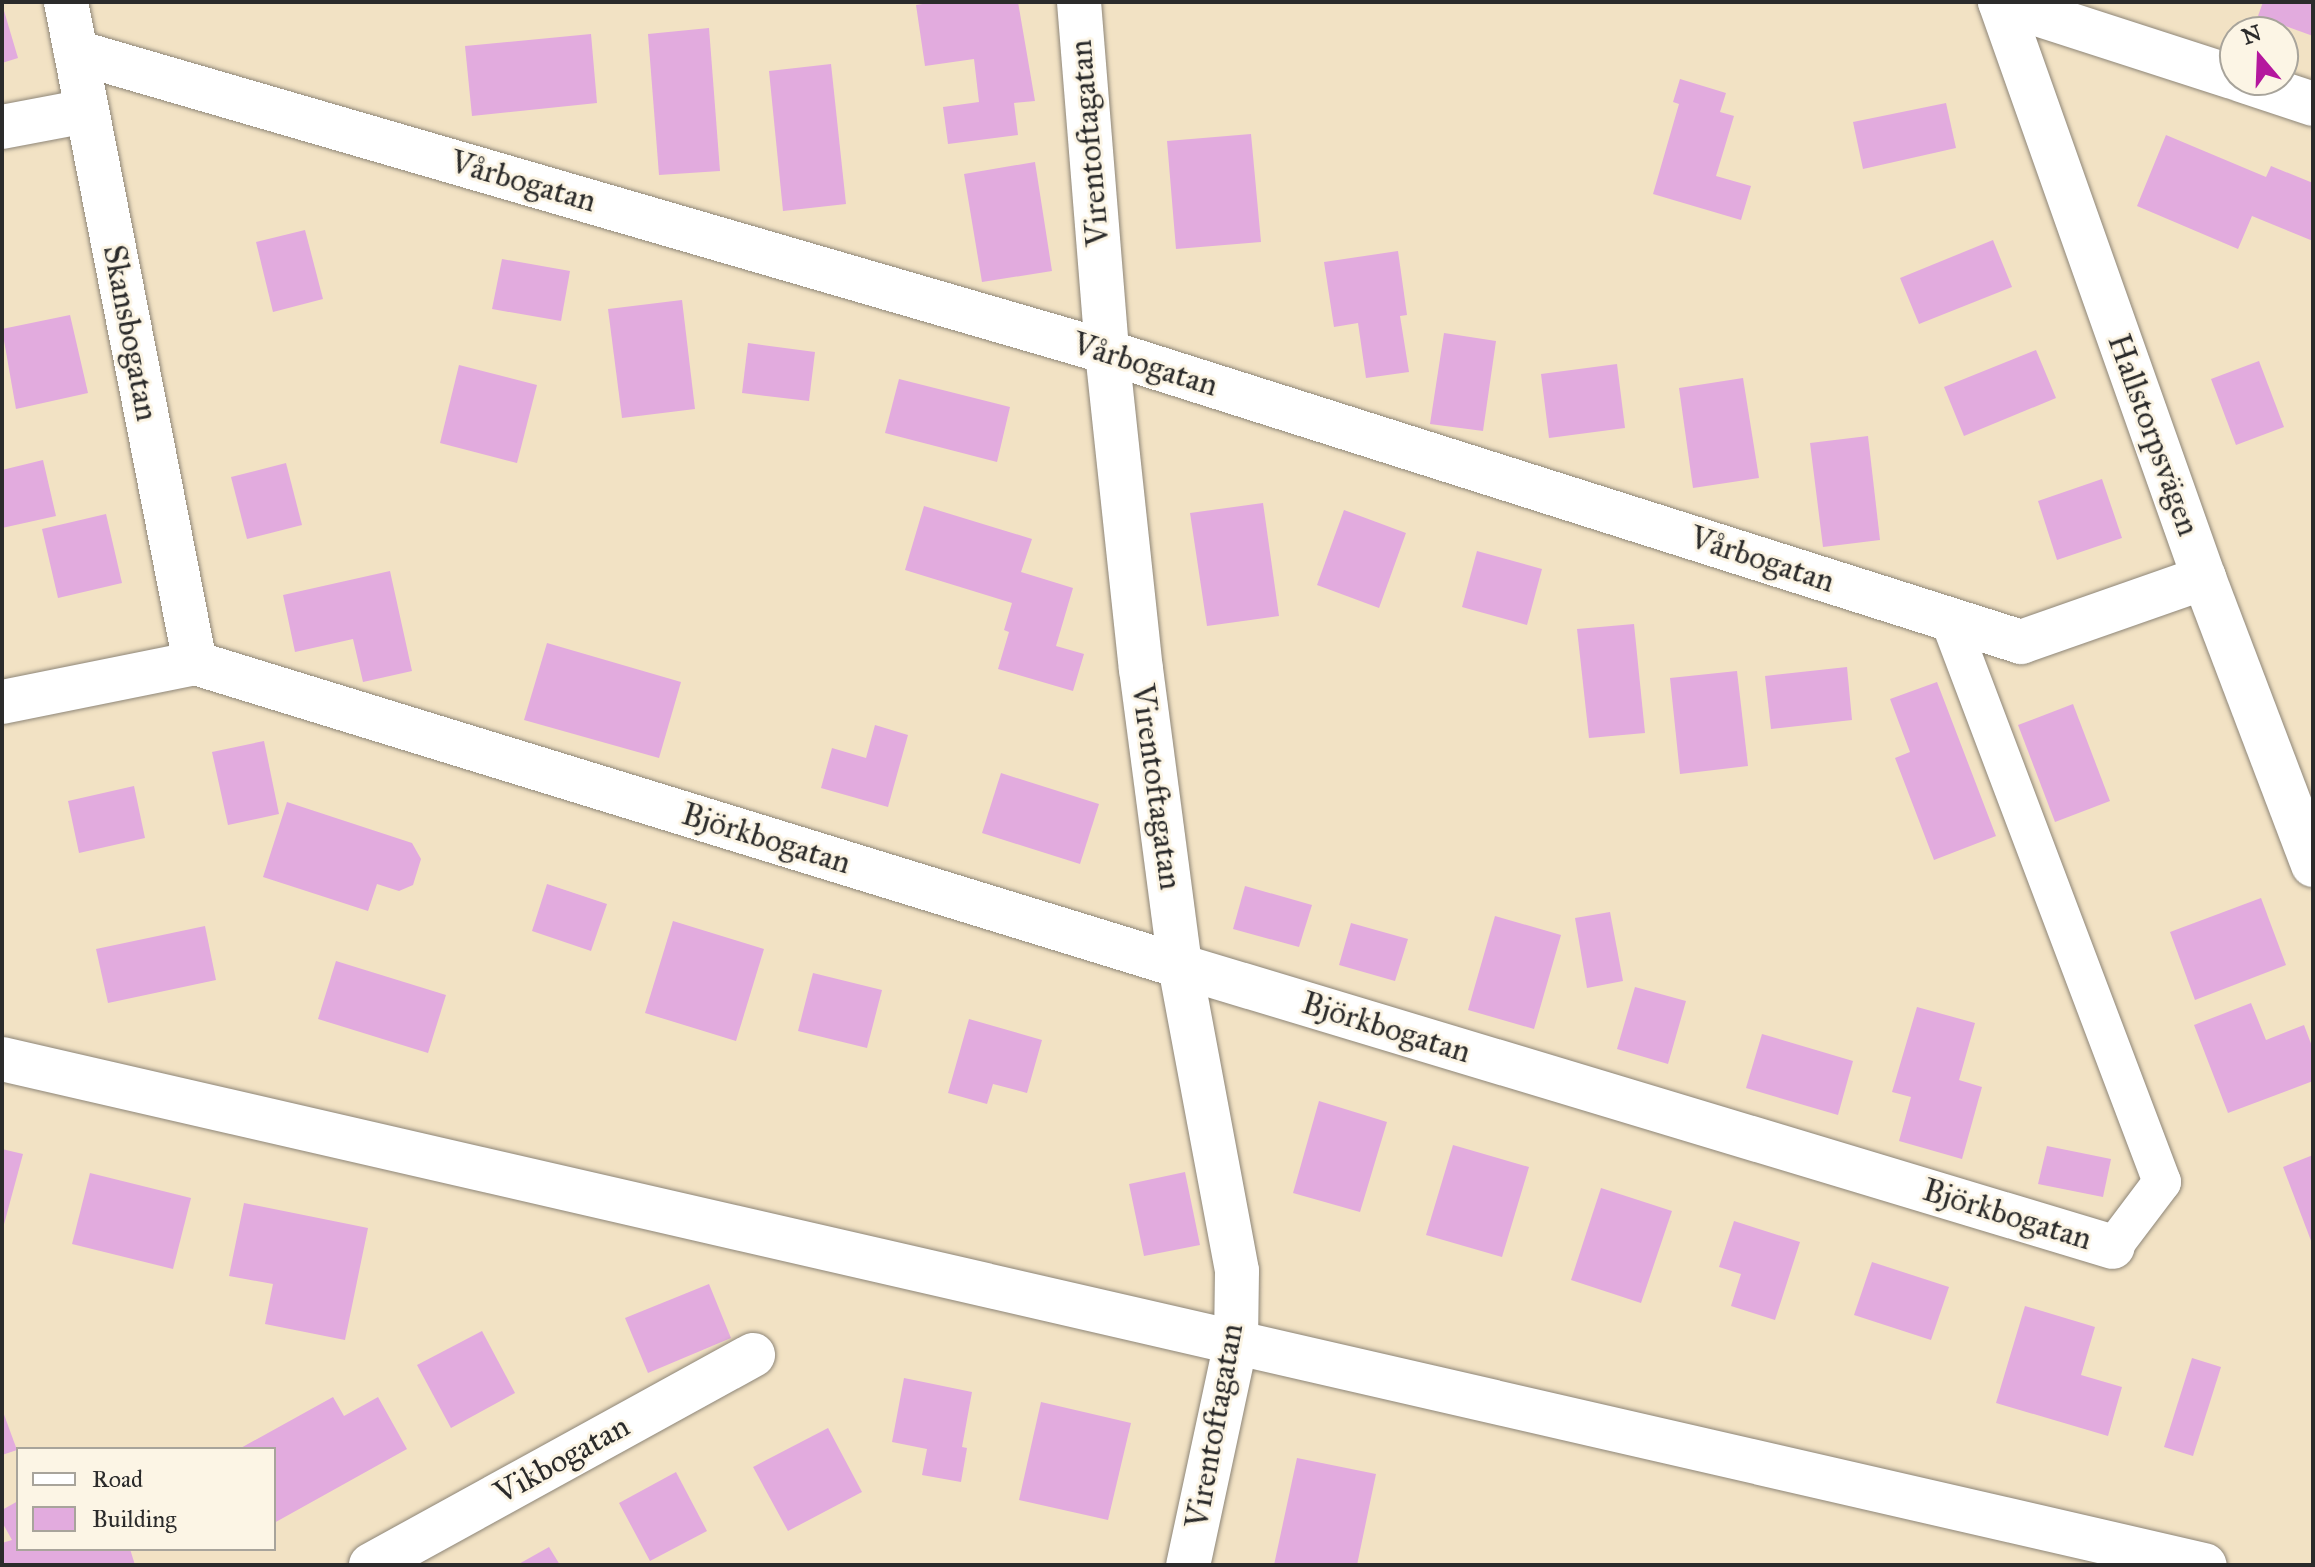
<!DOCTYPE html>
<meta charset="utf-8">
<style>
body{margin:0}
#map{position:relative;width:2315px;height:1567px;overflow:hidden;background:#f2e2c4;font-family:"IM FELL Great Primer",serif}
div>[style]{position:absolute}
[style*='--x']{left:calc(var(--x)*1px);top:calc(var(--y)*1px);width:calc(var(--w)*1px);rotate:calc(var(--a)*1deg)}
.building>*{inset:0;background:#e2abde}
.roads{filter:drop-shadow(0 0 2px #8e8678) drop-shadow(0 0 2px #8e8678)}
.pedestrian>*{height:38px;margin:-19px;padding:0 19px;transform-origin:19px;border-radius:19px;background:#fff}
.minor>*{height:44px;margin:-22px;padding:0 22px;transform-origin:22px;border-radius:22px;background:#fff}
.tertiary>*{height:44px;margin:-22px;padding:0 22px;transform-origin:22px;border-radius:22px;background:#fff}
span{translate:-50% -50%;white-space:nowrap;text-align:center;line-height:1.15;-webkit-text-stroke:6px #fcf5e5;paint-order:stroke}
.street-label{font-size:32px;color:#2b2b2b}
.frame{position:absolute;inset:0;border:4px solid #2b2b2b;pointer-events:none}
.legend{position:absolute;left:16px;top:1447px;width:260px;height:104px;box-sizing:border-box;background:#fcf5e5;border:2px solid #a8a49b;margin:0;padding:10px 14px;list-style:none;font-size:24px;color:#2b2b2b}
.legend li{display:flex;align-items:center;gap:16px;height:40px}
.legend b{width:40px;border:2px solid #a8a49b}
.north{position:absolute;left:2219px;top:16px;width:80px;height:80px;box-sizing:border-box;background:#fcf5e5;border:2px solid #a8a49b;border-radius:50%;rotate:341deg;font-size:22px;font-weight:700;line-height:32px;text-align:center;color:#2b2b2b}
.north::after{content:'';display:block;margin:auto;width:28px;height:36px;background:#b5179e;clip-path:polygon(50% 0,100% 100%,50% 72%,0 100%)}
</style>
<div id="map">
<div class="building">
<i style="clip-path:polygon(936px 2px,1018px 2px,1035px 101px,1014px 103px,1018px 135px,948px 144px,943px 107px,979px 102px,974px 59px,925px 66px,916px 5px)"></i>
<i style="clip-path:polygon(2263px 2px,2313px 2px,2313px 36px,2258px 16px)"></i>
<i style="clip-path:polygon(2px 4px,18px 58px,2px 63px)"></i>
<i style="clip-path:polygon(709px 28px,720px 171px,659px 175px,648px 34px)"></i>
<i style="clip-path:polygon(591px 34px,597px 103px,472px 116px,465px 46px)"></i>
<i style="clip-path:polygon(831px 64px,846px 204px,783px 211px,769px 71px)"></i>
<i style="clip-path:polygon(1680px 79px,1726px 93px,1720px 112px,1734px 116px,1716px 176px,1751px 186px,1741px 220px,1653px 194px,1679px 104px,1673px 102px)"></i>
<i style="clip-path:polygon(1946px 103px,1956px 148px,1863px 169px,1853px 122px)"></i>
<i style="clip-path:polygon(1251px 134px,1261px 242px,1176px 249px,1167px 141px)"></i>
<i style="clip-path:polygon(2166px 135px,2266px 177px,2271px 166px,2313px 183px,2313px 241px,2252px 216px,2238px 249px,2137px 206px)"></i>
<i style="clip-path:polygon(1035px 162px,1052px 271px,982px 282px,964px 174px)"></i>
<i style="clip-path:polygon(305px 230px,323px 299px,273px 312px,256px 242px)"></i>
<i style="clip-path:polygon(1993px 240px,2012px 287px,1919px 324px,1900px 278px)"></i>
<i style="clip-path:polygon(1398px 251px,1407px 315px,1400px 316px,1409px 372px,1366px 378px,1358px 323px,1334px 327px,1324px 262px)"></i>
<i style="clip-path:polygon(502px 259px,570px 271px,561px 321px,492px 309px)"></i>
<i style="clip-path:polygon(682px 300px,695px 409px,622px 418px,608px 309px)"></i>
<i style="clip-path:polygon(70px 315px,88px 393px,16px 409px,2px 329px)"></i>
<i style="clip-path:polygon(1444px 333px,1496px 341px,1483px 431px,1430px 424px)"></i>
<i style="clip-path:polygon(748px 343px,815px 352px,809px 401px,742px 393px)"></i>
<i style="clip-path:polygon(2036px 350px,2056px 398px,1964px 436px,1944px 387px)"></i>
<i style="clip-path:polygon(2259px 361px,2284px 427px,2236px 445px,2211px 379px)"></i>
<i style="clip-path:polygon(1617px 364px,1625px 428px,1549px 438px,1541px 374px)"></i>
<i style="clip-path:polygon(459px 365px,537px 385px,517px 463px,440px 443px)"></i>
<i style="clip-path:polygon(1743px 378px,1759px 478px,1693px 488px,1679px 388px)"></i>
<i style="clip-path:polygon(899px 379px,1010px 407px,997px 462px,885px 433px)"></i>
<i style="clip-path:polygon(1868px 436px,1880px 540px,1823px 547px,1810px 443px)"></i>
<i style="clip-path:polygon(43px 460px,56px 516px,2px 528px,2px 470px)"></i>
<i style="clip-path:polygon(286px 463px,302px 525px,247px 539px,231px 477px)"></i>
<i style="clip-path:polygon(2102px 479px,2122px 538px,2057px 560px,2038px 501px)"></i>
<i style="clip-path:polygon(1263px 503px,1279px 616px,1207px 626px,1190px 513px)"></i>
<i style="clip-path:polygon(924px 506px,1032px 539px,1021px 572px,1073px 588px,1056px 646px,1084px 654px,1073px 691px,998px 669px,1009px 632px,1004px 630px,1012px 603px,905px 570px)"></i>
<i style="clip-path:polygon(1344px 510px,1406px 533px,1379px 608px,1317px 585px)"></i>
<i style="clip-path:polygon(106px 514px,122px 583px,58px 598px,42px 529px)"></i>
<i style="clip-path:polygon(1477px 551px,1542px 569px,1527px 625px,1462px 607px)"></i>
<i style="clip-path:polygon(390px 571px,412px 671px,363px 682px,353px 639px,295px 652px,283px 595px)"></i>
<i style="clip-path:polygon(1634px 624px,1645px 733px,1589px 738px,1577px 629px)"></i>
<i style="clip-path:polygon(547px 643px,681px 682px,659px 758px,524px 720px)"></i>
<i style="clip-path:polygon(1847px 667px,1852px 720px,1771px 729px,1765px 676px)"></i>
<i style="clip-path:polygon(1737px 671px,1748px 766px,1680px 774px,1670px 678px)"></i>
<i style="clip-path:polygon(1937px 682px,1996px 836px,1934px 860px,1895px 758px,1910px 752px,1890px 699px)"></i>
<i style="clip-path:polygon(2073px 704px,2110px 801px,2055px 822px,2018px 725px)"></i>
<i style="clip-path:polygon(875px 725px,908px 735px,888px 807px,821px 788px,832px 748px,866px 758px)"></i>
<i style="clip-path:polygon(264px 741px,279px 814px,228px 825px,212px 752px)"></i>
<i style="clip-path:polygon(1001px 773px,1099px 804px,1080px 864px,982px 833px)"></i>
<i style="clip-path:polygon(134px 786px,145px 838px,79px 853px,68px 801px)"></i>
<i style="clip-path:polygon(287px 802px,412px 843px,421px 859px,413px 885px,399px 891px,377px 884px,368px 911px,263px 877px)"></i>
<i style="clip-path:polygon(547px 884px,607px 904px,591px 951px,532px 931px)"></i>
<i style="clip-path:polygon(1245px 886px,1312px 905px,1299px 947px,1233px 929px)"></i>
<i style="clip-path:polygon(2261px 898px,2286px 965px,2195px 1000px,2170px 932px)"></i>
<i style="clip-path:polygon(1610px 912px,1623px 981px,1587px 988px,1575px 918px)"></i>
<i style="clip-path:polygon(1495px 916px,1561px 935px,1534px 1029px,1468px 1010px)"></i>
<i style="clip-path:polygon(673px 921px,764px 949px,736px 1041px,645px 1013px)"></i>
<i style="clip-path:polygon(1351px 923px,1408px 939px,1395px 981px,1339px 965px)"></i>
<i style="clip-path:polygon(205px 926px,216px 980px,108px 1003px,96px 949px)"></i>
<i style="clip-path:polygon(336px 961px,446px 995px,428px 1053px,318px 1019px)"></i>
<i style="clip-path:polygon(813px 973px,882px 990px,867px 1048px,798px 1031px)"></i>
<i style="clip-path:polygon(1635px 987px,1686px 1001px,1668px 1064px,1617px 1049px)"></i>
<i style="clip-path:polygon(2251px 1003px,2266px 1040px,2304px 1025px,2313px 1049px,2313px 1081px,2228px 1113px,2194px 1025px)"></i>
<i style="clip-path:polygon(1917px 1007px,1975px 1023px,1959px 1080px,1982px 1087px,1962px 1159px,1899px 1141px,1911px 1097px,1892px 1092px)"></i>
<i style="clip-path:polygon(969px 1019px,1042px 1040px,1027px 1093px,993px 1084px,987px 1104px,948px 1093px)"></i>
<i style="clip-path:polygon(1762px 1034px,1853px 1061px,1838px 1115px,1746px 1088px)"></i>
<i style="clip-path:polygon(1319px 1101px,1387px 1122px,1360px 1212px,1293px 1193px)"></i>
<i style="clip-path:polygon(1453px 1145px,1529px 1167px,1502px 1257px,1426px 1235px)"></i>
<i style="clip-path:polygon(2047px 1146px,2111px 1159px,2103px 1197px,2038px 1184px)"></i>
<i style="clip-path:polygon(2px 1149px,23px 1154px,3px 1228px,2px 1228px)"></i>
<i style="clip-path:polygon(2313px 1155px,2313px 1246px,2283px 1167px)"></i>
<i style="clip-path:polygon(1185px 1172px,1200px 1245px,1144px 1256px,1129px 1184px)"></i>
<i style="clip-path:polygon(90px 1173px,191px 1198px,173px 1269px,72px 1244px)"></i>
<i style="clip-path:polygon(1601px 1188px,1672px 1211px,1641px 1303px,1571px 1280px)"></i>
<i style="clip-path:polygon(244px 1203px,368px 1228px,345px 1340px,265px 1324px,273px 1284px,229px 1276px)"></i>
<i style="clip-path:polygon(1734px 1221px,1800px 1242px,1775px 1320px,1731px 1306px,1741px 1274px,1719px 1267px)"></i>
<i style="clip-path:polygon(1872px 1262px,1949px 1287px,1931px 1340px,1854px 1315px)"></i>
<i style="clip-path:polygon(709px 1284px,731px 1338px,648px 1373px,625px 1318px)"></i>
<i style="clip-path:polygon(2025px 1306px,2095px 1327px,2081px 1375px,2122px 1387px,2108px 1436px,1996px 1403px)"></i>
<i style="clip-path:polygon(482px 1331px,515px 1393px,451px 1428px,417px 1365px)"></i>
<i style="clip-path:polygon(2192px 1358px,2221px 1367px,2193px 1456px,2164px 1447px)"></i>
<i style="clip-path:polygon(904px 1378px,972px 1392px,962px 1447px,967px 1448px,961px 1482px,922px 1475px,927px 1449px,892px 1442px)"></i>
<i style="clip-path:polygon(333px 1397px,344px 1416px,378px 1397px,407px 1449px,274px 1523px,274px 1449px,239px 1449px)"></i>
<i style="clip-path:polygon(1041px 1402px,1131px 1423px,1108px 1520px,1019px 1500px)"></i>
<i style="clip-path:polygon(2px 1409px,17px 1450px,2px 1455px)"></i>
<i style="clip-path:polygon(828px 1428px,862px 1492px,788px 1531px,753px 1467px)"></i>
<i style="clip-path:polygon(1297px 1458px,1376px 1474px,1357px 1565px,1274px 1565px)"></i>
<i style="clip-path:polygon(676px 1472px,707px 1531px,650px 1561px,619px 1503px)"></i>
<i style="clip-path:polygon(18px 1501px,18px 1549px,130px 1549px,135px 1565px,2px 1565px,2px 1543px,12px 1540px,2px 1522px,2px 1510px)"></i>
<i style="clip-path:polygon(549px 1547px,560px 1565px,517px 1565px)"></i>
</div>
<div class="roads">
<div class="pedestrian">
<i style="--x:1949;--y:619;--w:602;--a:69.28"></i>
<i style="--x:2162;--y:1182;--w:81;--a:127"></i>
</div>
<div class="minor">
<i style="--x:66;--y:2;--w:673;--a:78.96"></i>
<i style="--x:1079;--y:2;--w:351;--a:85.4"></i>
<i style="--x:1107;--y:352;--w:319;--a:83.9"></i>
<i style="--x:1141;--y:669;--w:300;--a:82.5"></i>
<i style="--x:1180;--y:966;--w:310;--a:79.4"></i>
<i style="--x:1237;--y:1271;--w:71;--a:90.8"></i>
<i style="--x:1236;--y:1342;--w:228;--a:102.1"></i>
<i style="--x:2000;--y:2;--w:611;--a:70.5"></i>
<i style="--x:2204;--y:578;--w:307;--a:69.2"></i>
<i style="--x:76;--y:52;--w:1074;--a:16.22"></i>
<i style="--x:1107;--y:352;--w:959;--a:17.6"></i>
<i style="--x:2021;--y:642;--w:194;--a:-19.3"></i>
<i style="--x:2;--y:127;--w:86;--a:-10.7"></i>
<i style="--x:2;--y:702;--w:197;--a:-11.4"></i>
<i style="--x:195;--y:663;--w:1031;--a:17.1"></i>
<i style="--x:1180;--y:966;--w:974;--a:16.76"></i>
<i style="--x:2;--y:1059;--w:2260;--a:12.94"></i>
<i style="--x:371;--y:1565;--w:436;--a:-28.8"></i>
</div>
<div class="tertiary">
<i style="--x:2000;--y:2;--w:247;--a:17.9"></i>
<i style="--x:2241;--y:80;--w:76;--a:18.4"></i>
</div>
</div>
<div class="street-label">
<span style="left:1090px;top:143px;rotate:-95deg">Virentoftagatan</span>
<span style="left:523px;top:182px;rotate:16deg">Vårbogatan</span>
<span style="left:130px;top:333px;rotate:79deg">Skansbogatan</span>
<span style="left:1145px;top:365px;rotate:17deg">Vårbogatan</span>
<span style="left:2153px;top:435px;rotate:70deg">Hallstorpsvägen</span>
<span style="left:1762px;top:560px;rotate:18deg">Vårbogatan</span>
<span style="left:1156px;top:787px;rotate:82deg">Virentoftagatan</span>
<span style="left:766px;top:839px;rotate:17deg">Björkbogatan</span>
<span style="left:1386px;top:1028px;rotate:17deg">Björkbogatan</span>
<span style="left:2007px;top:1215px;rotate:17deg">Björkbogatan</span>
<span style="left:1215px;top:1426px;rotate:-80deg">Virentoftagatan</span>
<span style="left:562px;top:1460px;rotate:-29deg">Vikbogatan</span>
</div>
<div class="frame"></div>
<ul class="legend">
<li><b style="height:10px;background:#fff"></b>Road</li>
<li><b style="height:22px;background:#e2abde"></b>Building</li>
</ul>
<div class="north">N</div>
</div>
